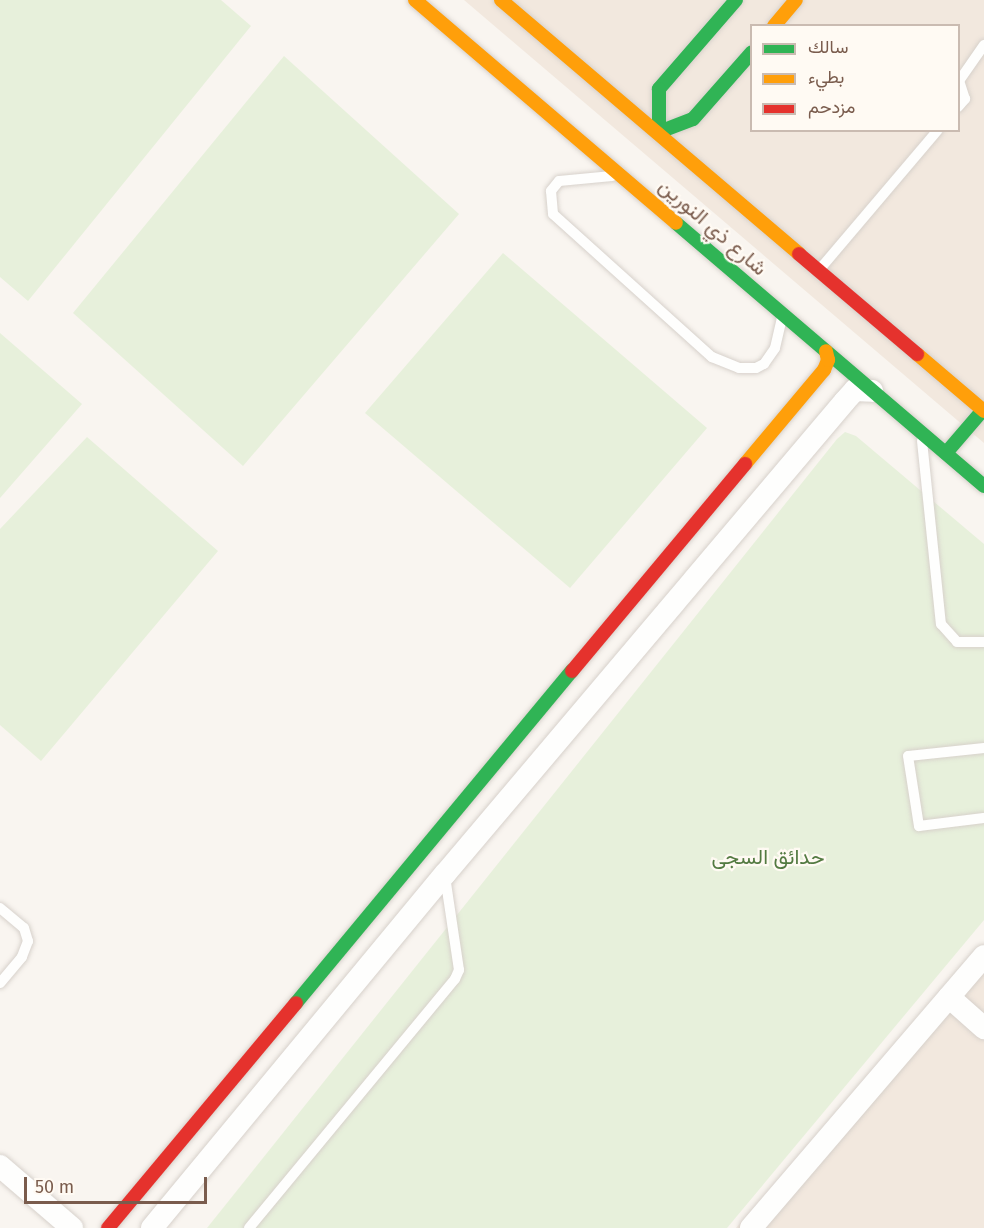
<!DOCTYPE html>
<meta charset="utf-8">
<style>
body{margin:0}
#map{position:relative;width:984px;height:1228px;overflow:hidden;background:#f9f5f0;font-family:"Fira Sans",Vazirmatn,sans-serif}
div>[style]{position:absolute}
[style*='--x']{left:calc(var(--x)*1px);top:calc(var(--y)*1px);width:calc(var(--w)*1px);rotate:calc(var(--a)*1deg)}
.residential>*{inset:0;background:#f2e8de}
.green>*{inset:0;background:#e7f0db}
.roads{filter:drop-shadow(0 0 2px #d7d1cb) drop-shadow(0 0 2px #d7d1cb)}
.lane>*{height:10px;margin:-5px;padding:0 5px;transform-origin:5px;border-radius:5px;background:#fefefd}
.street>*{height:22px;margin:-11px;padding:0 11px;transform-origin:11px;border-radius:11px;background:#fefefd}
.fast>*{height:14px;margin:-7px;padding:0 7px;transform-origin:7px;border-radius:7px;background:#30b455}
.slow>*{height:14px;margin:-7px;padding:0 7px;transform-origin:7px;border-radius:7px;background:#ff9f0a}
.jam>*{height:14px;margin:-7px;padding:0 7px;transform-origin:7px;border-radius:7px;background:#e5322d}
span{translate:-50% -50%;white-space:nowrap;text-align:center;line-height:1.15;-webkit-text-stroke:4.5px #fffaf3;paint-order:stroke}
.street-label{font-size:21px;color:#7a5c4d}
.park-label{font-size:21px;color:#537a41}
.legend{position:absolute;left:750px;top:24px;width:210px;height:108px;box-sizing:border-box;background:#fffaf3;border:2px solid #cabbb1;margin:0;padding:8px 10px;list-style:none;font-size:18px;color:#7a5c4d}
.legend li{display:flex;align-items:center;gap:12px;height:30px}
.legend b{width:30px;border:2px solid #cabbb1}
.scale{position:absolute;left:24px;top:1177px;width:183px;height:27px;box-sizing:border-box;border:3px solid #7a5c4d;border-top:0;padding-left:8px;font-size:18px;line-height:21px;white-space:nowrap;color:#7a5c4d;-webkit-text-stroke:4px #fffaf3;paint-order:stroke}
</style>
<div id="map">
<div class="residential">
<i style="clip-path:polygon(evenodd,464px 0,984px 0,984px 443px,464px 0,752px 26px,958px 26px,958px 130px,752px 130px,752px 26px)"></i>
<i style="clip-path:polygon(984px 945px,984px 1228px,736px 1228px)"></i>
</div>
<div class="green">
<i style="clip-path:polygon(0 0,221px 0,251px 26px,28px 301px,0 277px)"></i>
<i style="clip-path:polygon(284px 56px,459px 214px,243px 466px,73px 313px)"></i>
<i style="clip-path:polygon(503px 253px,707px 428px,570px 588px,365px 413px)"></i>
<i style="clip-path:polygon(0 333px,82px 404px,0 498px)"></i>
<i style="clip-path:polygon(845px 432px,856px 436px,984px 544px,984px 920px,727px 1228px,207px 1228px,837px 439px)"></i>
<i style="clip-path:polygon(87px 437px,218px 551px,41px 761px,0 725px,0 529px)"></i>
</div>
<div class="roads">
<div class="lane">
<i style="--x:958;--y:107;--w:11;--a:-49"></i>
<i style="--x:965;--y:99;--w:19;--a:-108"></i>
<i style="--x:959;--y:81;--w:44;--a:-55.2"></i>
<i style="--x:612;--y:176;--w:53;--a:174.6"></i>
<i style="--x:559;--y:181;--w:13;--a:129"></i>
<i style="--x:551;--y:191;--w:23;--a:85"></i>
<i style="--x:553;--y:214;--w:214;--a:42"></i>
<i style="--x:712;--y:357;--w:29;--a:22"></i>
<i style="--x:739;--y:368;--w:17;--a:0"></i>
<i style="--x:756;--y:368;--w:9;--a:-27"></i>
<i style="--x:764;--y:364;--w:19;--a:-55"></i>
<i style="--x:775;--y:348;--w:31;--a:-77"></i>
<i style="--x:820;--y:269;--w:182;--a:-49.7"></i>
<i style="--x:922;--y:441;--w:184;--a:84.1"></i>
<i style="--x:941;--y:624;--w:24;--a:48"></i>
<i style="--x:957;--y:642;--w:27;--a:0"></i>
<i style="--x:984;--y:748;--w:76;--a:174"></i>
<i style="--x:908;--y:756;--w:71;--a:81.1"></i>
<i style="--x:919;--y:826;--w:65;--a:-7"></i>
<i style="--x:0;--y:908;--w:31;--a:40"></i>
<i style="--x:24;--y:928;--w:14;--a:73"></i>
<i style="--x:28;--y:941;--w:17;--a:111"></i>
<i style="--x:22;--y:957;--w:34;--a:130"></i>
<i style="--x:249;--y:1228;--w:323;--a:-50.4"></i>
<i style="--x:455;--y:979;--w:10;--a:-66"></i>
<i style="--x:459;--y:970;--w:95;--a:-98.5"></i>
</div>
<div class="street">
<i style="--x:949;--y:997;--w:47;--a:41.5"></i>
<i style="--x:0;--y:1166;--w:95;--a:40.7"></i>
<i style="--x:152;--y:1228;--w:460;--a:-50.4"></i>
<i style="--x:445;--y:874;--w:619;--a:-49.78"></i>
<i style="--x:845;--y:401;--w:15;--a:-48"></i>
<i style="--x:855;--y:390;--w:17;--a:3"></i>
<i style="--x:751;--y:1228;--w:358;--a:-49.4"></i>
</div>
<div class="fast">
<i style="--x:736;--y:0;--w:118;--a:130.9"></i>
<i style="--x:659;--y:89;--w:43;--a:90"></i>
<i style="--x:659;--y:132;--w:36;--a:-21"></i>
<i style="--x:693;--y:119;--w:89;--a:-48.6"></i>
<i style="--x:676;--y:223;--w:405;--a:40.5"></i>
<i style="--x:946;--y:453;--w:57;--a:-49.3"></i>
<i style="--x:296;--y:1003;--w:432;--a:-50.3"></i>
</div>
<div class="slow">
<i style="--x:415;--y:0;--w:343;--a:40.5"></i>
<i style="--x:501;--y:0;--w:392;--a:40.4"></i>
<i style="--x:774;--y:26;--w:34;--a:-50"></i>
<i style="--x:917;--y:354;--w:88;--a:40.4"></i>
<i style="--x:745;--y:464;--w:123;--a:-50"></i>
<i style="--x:824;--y:370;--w:11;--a:-68"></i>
<i style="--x:828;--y:360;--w:9;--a:-103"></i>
</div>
<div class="jam">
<i style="--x:799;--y:254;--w:155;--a:40.3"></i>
<i style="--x:572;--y:671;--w:270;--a:-50.1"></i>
<i style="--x:108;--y:1228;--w:293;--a:-50.1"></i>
</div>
</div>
<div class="street-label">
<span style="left:713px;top:227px;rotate:41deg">شارع ذي النورين</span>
</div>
<div class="park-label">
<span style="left:768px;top:857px">حدائق السجى</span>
</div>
<ul class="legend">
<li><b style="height:8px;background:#30b455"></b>سالك</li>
<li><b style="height:8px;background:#ff9f0a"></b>بطيء</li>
<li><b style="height:8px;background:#e5322d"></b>مزدحم</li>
</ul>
<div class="scale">50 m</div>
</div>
